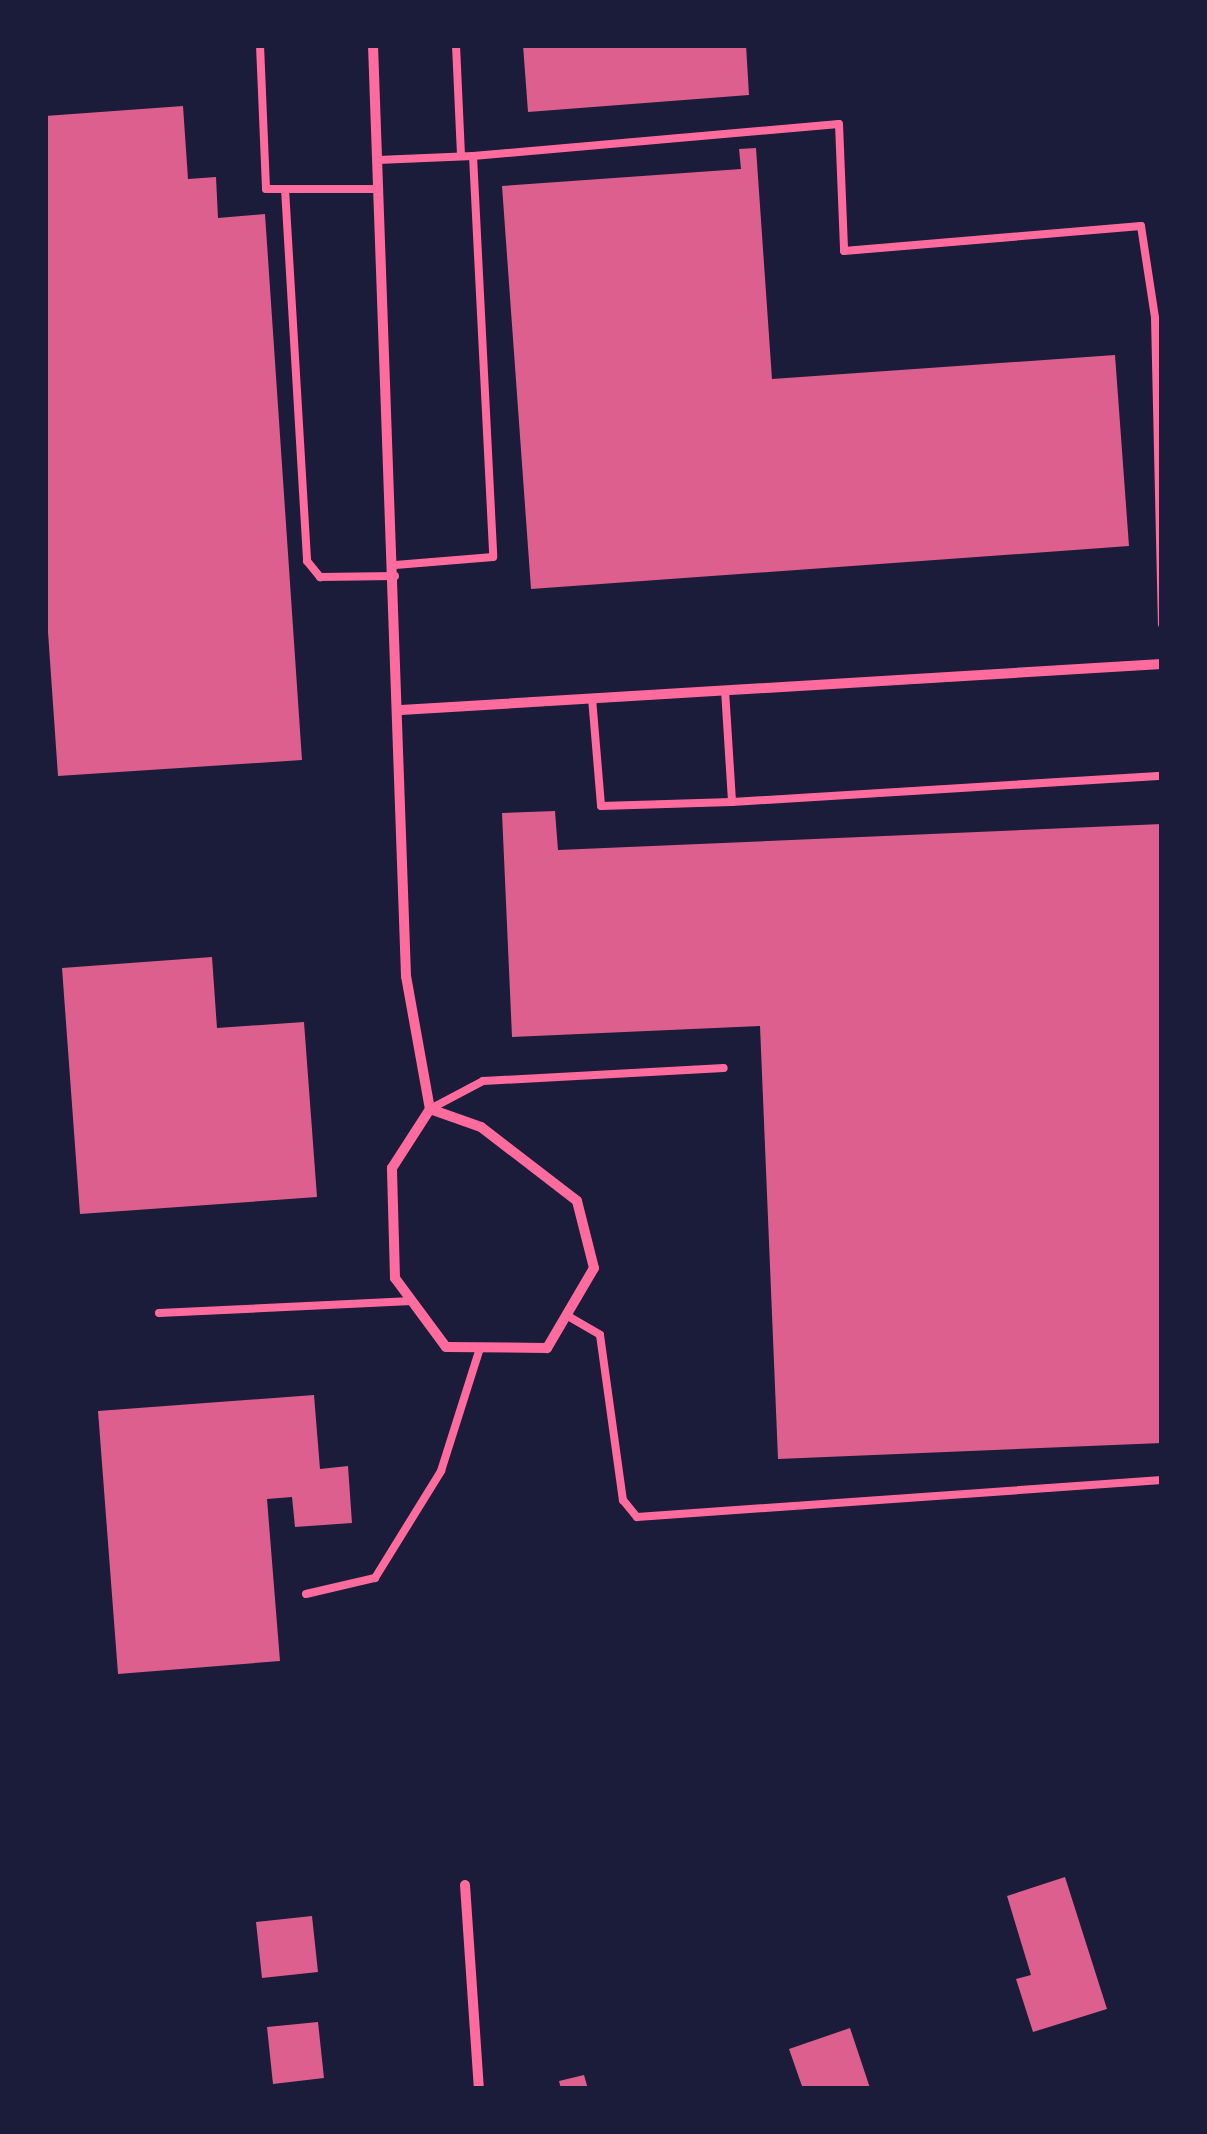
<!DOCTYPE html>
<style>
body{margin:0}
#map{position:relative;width:1207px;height:2134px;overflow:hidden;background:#1b1b3a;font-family:"Source Serif 4",serif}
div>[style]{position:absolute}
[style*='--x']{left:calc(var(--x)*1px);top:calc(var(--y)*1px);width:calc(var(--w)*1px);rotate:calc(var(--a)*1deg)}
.building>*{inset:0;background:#dd5f8e}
.service>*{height:8px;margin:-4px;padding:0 4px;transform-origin:4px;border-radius:4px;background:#ff6b9d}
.minor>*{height:10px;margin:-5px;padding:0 5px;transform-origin:5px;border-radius:5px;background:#ff6b9d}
span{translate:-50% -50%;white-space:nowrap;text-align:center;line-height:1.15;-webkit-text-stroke:10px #1b1b3a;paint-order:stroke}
.frame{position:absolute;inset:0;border:48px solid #1b1b3a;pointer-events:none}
</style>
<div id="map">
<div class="building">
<i style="clip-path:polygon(523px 45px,746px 45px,749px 95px,528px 112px)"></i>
<i style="clip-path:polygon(183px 106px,188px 179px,216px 177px,218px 218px,265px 214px,302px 760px,58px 776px,45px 589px,45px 116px)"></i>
<i style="clip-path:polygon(756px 148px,772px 379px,1115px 355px,1129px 546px,531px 589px,502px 186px,741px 169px,739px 149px)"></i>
<i style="clip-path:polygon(555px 811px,558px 850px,1162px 824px,1162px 1443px,778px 1459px,760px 1026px,512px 1037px,502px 813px)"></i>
<i style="clip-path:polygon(212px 957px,217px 1028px,304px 1022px,317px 1197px,80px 1214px,62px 968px)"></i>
<i style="clip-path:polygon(314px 1395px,320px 1469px,348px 1466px,352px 1523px,295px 1527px,292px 1497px,267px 1499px,280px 1661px,118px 1674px,98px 1411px)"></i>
<i style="clip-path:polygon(1065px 1877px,1107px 2009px,1033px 2032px,1016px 1979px,1031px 1975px,1007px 1896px)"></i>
<i style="clip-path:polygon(312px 1916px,318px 1972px,262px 1978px,256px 1922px)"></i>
<i style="clip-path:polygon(318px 2022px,324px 2078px,273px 2084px,267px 2027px)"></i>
<i style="clip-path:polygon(850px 2028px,870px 2088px,803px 2089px,789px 2049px)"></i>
<i style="clip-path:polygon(584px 2075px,588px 2089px,561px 2089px,559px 2081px)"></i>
</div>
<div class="service">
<i style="--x:260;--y:45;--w:144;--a:87.6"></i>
<i style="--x:266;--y:189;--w:113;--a:0"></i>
<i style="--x:456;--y:45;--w:111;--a:87.4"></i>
<i style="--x:473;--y:156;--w:367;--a:-5"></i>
<i style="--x:839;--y:124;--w:127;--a:87.7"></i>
<i style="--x:844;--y:251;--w:298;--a:-4.8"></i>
<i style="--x:1141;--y:226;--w:93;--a:81.3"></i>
<i style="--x:1155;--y:318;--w:306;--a:88.7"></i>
<i style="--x:378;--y:160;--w:95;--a:-2.4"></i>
<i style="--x:473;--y:156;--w:401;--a:87.1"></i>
<i style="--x:493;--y:557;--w:98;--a:175.3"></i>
<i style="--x:285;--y:189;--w:373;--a:86.6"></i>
<i style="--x:307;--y:561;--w:21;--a:51"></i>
<i style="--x:320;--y:577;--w:75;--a:-0.8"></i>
<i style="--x:725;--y:690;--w:112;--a:86.4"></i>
<i style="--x:732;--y:802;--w:431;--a:-3.5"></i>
<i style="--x:592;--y:698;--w:108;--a:85.2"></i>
<i style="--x:601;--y:806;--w:131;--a:-1.7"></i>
<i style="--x:430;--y:1109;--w:60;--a:-27.8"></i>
<i style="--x:483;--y:1081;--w:241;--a:-3.1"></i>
<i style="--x:159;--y:1313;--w:253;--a:-2.7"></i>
<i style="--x:566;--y:1315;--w:39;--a:30"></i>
<i style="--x:600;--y:1335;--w:167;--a:82.1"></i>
<i style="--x:623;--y:1500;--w:22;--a:51"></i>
<i style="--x:637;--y:1517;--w:526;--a:-4.03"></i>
<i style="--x:306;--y:1594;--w:71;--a:-13.1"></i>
<i style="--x:375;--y:1578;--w:126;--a:-58.3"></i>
<i style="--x:441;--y:1471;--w:129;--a:-72.4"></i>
</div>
<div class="minor">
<i style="--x:373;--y:45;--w:932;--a:87.97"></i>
<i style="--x:406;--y:976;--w:135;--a:79.8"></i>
<i style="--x:401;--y:710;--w:762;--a:-3.46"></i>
<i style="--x:430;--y:1109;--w:54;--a:19.4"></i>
<i style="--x:481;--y:1127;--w:121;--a:37.6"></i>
<i style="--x:577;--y:1201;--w:69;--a:75.8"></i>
<i style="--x:594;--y:1268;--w:93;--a:120.4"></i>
<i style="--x:547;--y:1348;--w:101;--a:-179.4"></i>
<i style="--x:446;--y:1347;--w:86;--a:-126.5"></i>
<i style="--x:395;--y:1278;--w:110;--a:-91.6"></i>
<i style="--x:392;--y:1168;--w:70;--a:-57.2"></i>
<i style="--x:465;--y:1885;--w:204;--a:86.1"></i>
</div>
<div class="frame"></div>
</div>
